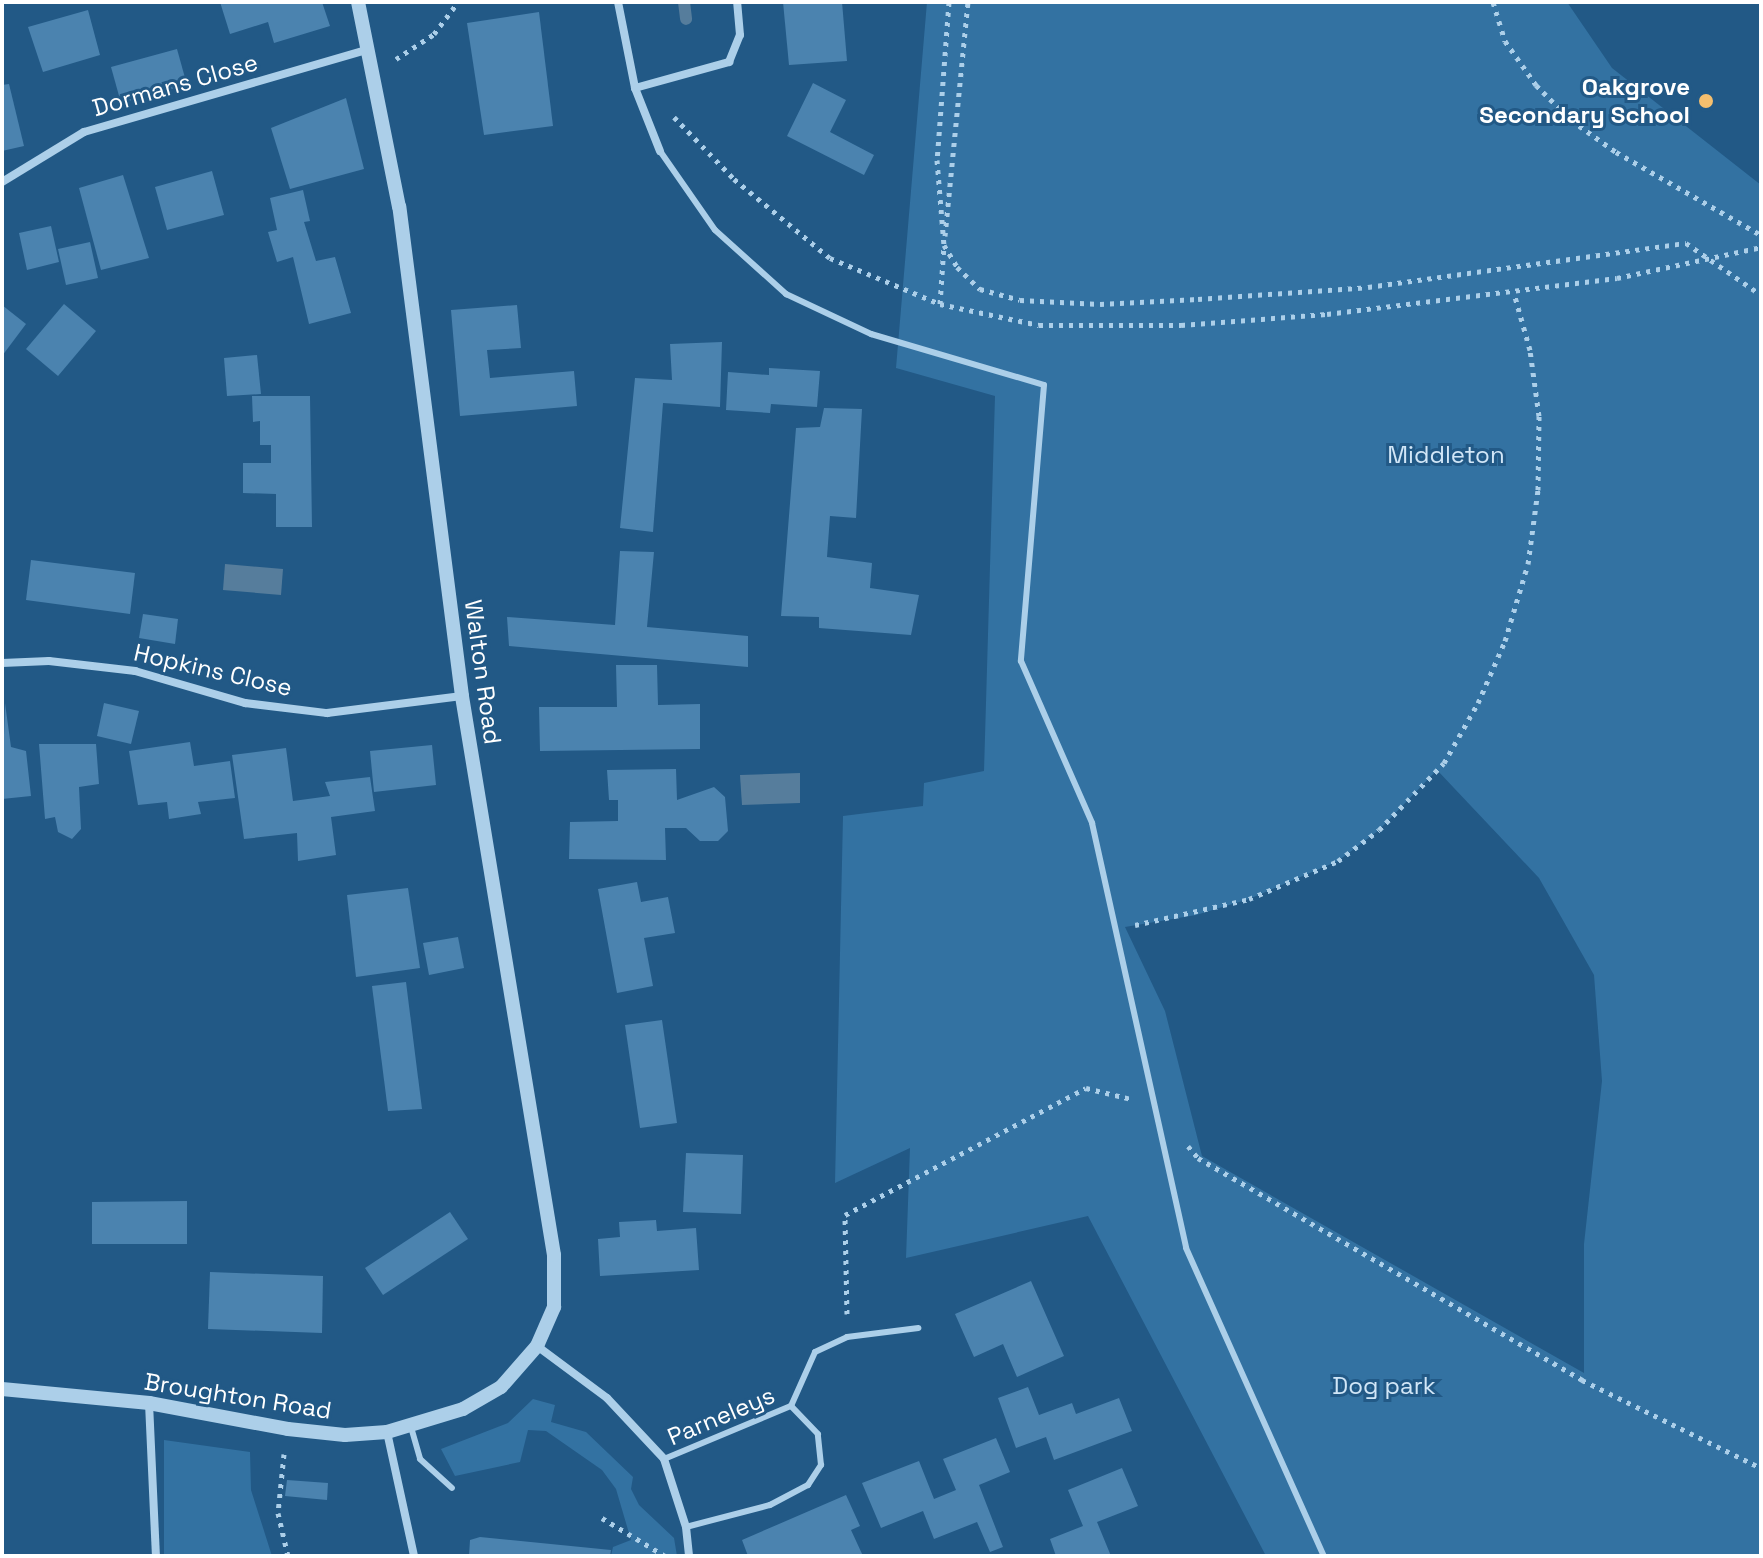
<!DOCTYPE html>
<style>
body{margin:0}
#map{position:relative;width:1763px;height:1558px;overflow:hidden;background:#225986;font-family:"Space Grotesk",sans-serif}
div>[style]{position:absolute}
[style*='--x']{left:calc(var(--x)*1px);top:calc(var(--y)*1px);width:calc(var(--w)*1px);rotate:calc(var(--a)*1deg)}
.green>*{inset:0;background:#3372a2}
.water>*{inset:0;background:#567d9c}
.stream>*{height:12px;margin:-6px;padding:0 6px;transform-origin:6px;border-radius:6px;background:#567d9c}
.building>*{inset:0;background:#4b83af}
.path>*{height:5px;margin-top:-2.5px;transform-origin:0;background:repeating-linear-gradient(90deg,#accfe9 0 4px,transparent 0 10px)}
.service>*{height:6px;margin:-3px;padding:0 3px;transform-origin:3px;border-radius:3px;background:#accfe9}
.minor>*{height:8px;margin:-4px;padding:0 4px;transform-origin:4px;border-radius:4px;background:#accfe9}
.tertiary>*{height:14px;margin:-7px;padding:0 7px;transform-origin:7px;border-radius:7px;background:#accfe9}
.dots>*{width:22px;height:22px;translate:-50% -50%;box-sizing:border-box;border:4px solid #225986;border-radius:50%}
span{translate:-50% -50%;white-space:nowrap;text-align:center;line-height:1.15;-webkit-text-stroke:6px #225986;paint-order:stroke}
.street-label{font-size:24px;color:#fff}
.poi-label{font-size:24px;color:#fff;font-weight:700}
.right{translate:-100% -50%;text-align:right}
.park-label{font-size:24px;color:#d1e6f7}
.frame{position:absolute;inset:0;border:4px solid #fff;pointer-events:none}
</style>
<div id="map">
<div class="green">
<i style="clip-path:polygon(evenodd,927px 2px,1567px 2px,1612px 68px,1761px 185px,1761px 1556px,1266px 1556px,1088px 1216px,906px 1258px,910px 1148px,835px 1183px,843px 816px,923px 806px,924px 783px,984px 771px,995px 396px,896px 368px,927px 2px,1437px 770px,1539px 878px,1594px 975px,1602px 1081px,1584px 1244px,1584px 1373px,1202px 1156px,1165px 1011px,1125px 927px,1196px 915px,1249px 899px,1338px 861px,1379px 830px,1437px 770px)"></i>
<i style="clip-path:polygon(533px 1399px,555px 1405px,551px 1422px,586px 1432px,633px 1477px,631px 1489px,639px 1505px,674px 1538px,677px 1556px,611px 1556px,613px 1547px,631px 1540px,616px 1489px,602px 1470px,546px 1431px,528px 1430px,520px 1462px,455px 1476px,441px 1449px,508px 1423px)"></i>
<i style="clip-path:polygon(164px 1440px,250px 1452px,251px 1490px,272px 1556px,164px 1556px)"></i>
</div>
<div class="water">
<i style="clip-path:polygon(225px 564px,283px 569px,281px 595px,223px 590px)"></i>
<i style="clip-path:polygon(800px 773px,800px 803px,742px 805px,740px 775px)"></i>
</div>
<div class="stream">
<i style="--x:684;--y:2;--w:17;--a:83"></i>
</div>
<div class="building">
<i style="clip-path:polygon(220px 2px,322px 2px,330px 26px,274px 43px,268px 22px,230px 34px)"></i>
<i style="clip-path:polygon(783px 2px,842px 2px,847px 61px,789px 65px)"></i>
<i style="clip-path:polygon(88px 10px,100px 55px,43px 72px,28px 27px)"></i>
<i style="clip-path:polygon(539px 12px,553px 126px,484px 135px,467px 23px)"></i>
<i style="clip-path:polygon(177px 49px,187px 85px,121px 103px,111px 67px)"></i>
<i style="clip-path:polygon(813px 83px,846px 100px,830px 132px,874px 155px,864px 175px,787px 136px)"></i>
<i style="clip-path:polygon(9px 84px,24px 146px,2px 151px,2px 85px)"></i>
<i style="clip-path:polygon(346px 98px,364px 169px,290px 189px,271px 128px)"></i>
<i style="clip-path:polygon(212px 171px,224px 215px,167px 230px,155px 187px)"></i>
<i style="clip-path:polygon(123px 175px,149px 258px,101px 270px,79px 188px)"></i>
<i style="clip-path:polygon(303px 190px,310px 221px,304px 222px,316px 261px,335px 257px,351px 313px,309px 324px,293px 257px,277px 262px,268px 232px,277px 230px,270px 198px)"></i>
<i style="clip-path:polygon(51px 226px,59px 262px,27px 270px,19px 233px)"></i>
<i style="clip-path:polygon(90px 242px,98px 278px,66px 285px,58px 249px)"></i>
<i style="clip-path:polygon(64px 304px,96px 331px,58px 376px,26px 349px)"></i>
<i style="clip-path:polygon(2px 305px,26px 324px,2px 356px)"></i>
<i style="clip-path:polygon(517px 305px,521px 348px,487px 350px,490px 378px,574px 371px,577px 406px,460px 416px,451px 310px)"></i>
<i style="clip-path:polygon(722px 342px,720px 407px,663px 403px,653px 532px,620px 528px,635px 378px,672px 380px,670px 344px)"></i>
<i style="clip-path:polygon(257px 355px,261px 394px,227px 396px,224px 358px)"></i>
<i style="clip-path:polygon(769px 368px,820px 371px,817px 407px,771px 404px,770px 413px,726px 410px,728px 372px,769px 375px)"></i>
<i style="clip-path:polygon(252px 396px,310px 396px,312px 527px,276px 527px,276px 494px,243px 493px,243px 463px,271px 463px,271px 445px,260px 445px,260px 421px,253px 422px)"></i>
<i style="clip-path:polygon(824px 408px,862px 409px,856px 518px,830px 516px,827px 557px,872px 563px,870px 588px,919px 595px,911px 635px,819px 628px,819px 617px,781px 616px,796px 428px,820px 427px)"></i>
<i style="clip-path:polygon(620px 551px,654px 552px,647px 627px,748px 636px,748px 667px,509px 646px,507px 617px,615px 625px)"></i>
<i style="clip-path:polygon(31px 560px,135px 573px,130px 614px,26px 600px)"></i>
<i style="clip-path:polygon(143px 614px,178px 619px,175px 644px,139px 638px)"></i>
<i style="clip-path:polygon(616px 665px,657px 665px,658px 705px,700px 704px,700px 749px,540px 751px,539px 707px,617px 707px)"></i>
<i style="clip-path:polygon(5px 703px,11px 747px,26px 751px,31px 796px,2px 799px)"></i>
<i style="clip-path:polygon(104px 703px,139px 711px,131px 744px,97px 736px)"></i>
<i style="clip-path:polygon(190px 742px,194px 766px,230px 761px,235px 798px,198px 802px,201px 814px,169px 819px,167px 802px,138px 805px,129px 751px)"></i>
<i style="clip-path:polygon(39px 744px,96px 744px,99px 784px,79px 787px,81px 829px,72px 839px,58px 832px,55px 817px,45px 819px)"></i>
<i style="clip-path:polygon(432px 745px,436px 785px,374px 792px,370px 751px)"></i>
<i style="clip-path:polygon(286px 748px,293px 801px,330px 796px,325px 782px,370px 777px,375px 811px,331px 817px,336px 855px,298px 861px,297px 833px,244px 839px,232px 755px)"></i>
<i style="clip-path:polygon(676px 769px,677px 800px,714px 787px,725px 797px,728px 831px,718px 841px,700px 841px,686px 828px,665px 828px,666px 860px,569px 859px,570px 822px,618px 821px,618px 800px,609px 800px,607px 770px)"></i>
<i style="clip-path:polygon(637px 882px,641px 902px,668px 897px,675px 933px,644px 938px,653px 986px,617px 993px,598px 889px)"></i>
<i style="clip-path:polygon(408px 888px,420px 968px,356px 977px,347px 895px)"></i>
<i style="clip-path:polygon(458px 937px,464px 968px,429px 975px,423px 943px)"></i>
<i style="clip-path:polygon(406px 982px,422px 1109px,388px 1111px,372px 986px)"></i>
<i style="clip-path:polygon(662px 1020px,677px 1123px,640px 1128px,625px 1025px)"></i>
<i style="clip-path:polygon(686px 1153px,743px 1155px,741px 1214px,683px 1212px)"></i>
<i style="clip-path:polygon(187px 1201px,187px 1244px,92px 1244px,92px 1202px)"></i>
<i style="clip-path:polygon(450px 1212px,468px 1239px,383px 1295px,365px 1268px)"></i>
<i style="clip-path:polygon(656px 1220px,657px 1231px,696px 1228px,699px 1270px,600px 1276px,598px 1239px,620px 1237px,619px 1222px)"></i>
<i style="clip-path:polygon(210px 1272px,323px 1276px,322px 1333px,208px 1329px)"></i>
<i style="clip-path:polygon(1031px 1281px,1064px 1356px,1017px 1377px,1003px 1344px,974px 1357px,955px 1314px)"></i>
<i style="clip-path:polygon(1028px 1387px,1039px 1415px,1072px 1403px,1076px 1414px,1119px 1398px,1132px 1431px,1054px 1460px,1046px 1437px,1016px 1448px,998px 1398px)"></i>
<i style="clip-path:polygon(996px 1438px,1010px 1472px,979px 1485px,1003px 1547px,990px 1552px,977px 1522px,934px 1539px,923px 1511px,881px 1528px,862px 1483px,919px 1461px,934px 1499px,956px 1490px,943px 1459px)"></i>
<i style="clip-path:polygon(1122px 1468px,1138px 1506px,1097px 1522px,1111px 1556px,1056px 1556px,1050px 1539px,1083px 1526px,1068px 1490px)"></i>
<i style="clip-path:polygon(287px 1480px,328px 1483px,327px 1500px,285px 1496px)"></i>
<i style="clip-path:polygon(846px 1495px,860px 1526px,851px 1530px,863px 1556px,748px 1556px,742px 1540px)"></i>
<i style="clip-path:polygon(480px 1537px,611px 1550px,610px 1556px,469px 1556px,470px 1540px)"></i>
</div>
<div class="path">
<i style="--x:949;--y:2;--w:158;--a:94.3"></i>
<i style="--x:937;--y:160;--w:85;--a:85.3"></i>
<i style="--x:944;--y:245;--w:26;--a:59"></i>
<i style="--x:957;--y:267;--w:32;--a:44"></i>
<i style="--x:980;--y:289;--w:41;--a:15.4"></i>
<i style="--x:1020;--y:300;--w:80;--a:2.9"></i>
<i style="--x:1100;--y:304;--w:98;--a:-2.9"></i>
<i style="--x:1198;--y:299;--w:170;--a:-4"></i>
<i style="--x:1368;--y:287;--w:321;--a:-7.9"></i>
<i style="--x:1686;--y:243;--w:91;--a:34.7"></i>
<i style="--x:1493;--y:2;--w:41;--a:72.9"></i>
<i style="--x:1505;--y:41;--w:54;--a:54.8"></i>
<i style="--x:1536;--y:85;--w:49;--a:45"></i>
<i style="--x:1571;--y:120;--w:55;--a:35.4"></i>
<i style="--x:1616;--y:152;--w:167;--a:29.8"></i>
<i style="--x:396;--y:59;--w:45;--a:-33.3"></i>
<i style="--x:434;--y:34;--w:40;--a:-53"></i>
<i style="--x:674;--y:117;--w:86;--a:45.9"></i>
<i style="--x:734;--y:179;--w:124;--a:39.5"></i>
<i style="--x:830;--y:258;--w:119;--a:22.7"></i>
<i style="--x:940;--y:304;--w:101;--a:12"></i>
<i style="--x:1039;--y:325;--w:142;--a:0"></i>
<i style="--x:1181;--y:325;--w:146;--a:-4.3"></i>
<i style="--x:1327;--y:314;--w:292;--a:-7.1"></i>
<i style="--x:1617;--y:278;--w:147;--a:-12.1"></i>
<i style="--x:945;--y:236;--w:235;--a:-84.4"></i>
<i style="--x:940;--y:304;--w:58;--a:-86.1"></i>
<i style="--x:1135;--y:925;--w:117;--a:-12.8"></i>
<i style="--x:1249;--y:899;--w:97;--a:-23.1"></i>
<i style="--x:1338;--y:861;--w:51;--a:-37.1"></i>
<i style="--x:1379;--y:830;--w:93;--a:-45.9"></i>
<i style="--x:1444;--y:763;--w:69;--a:-60.5"></i>
<i style="--x:1478;--y:703;--w:68;--a:-66.5"></i>
<i style="--x:1505;--y:641;--w:80;--a:-73.4"></i>
<i style="--x:1528;--y:564;--w:75;--a:-82.3"></i>
<i style="--x:1538;--y:490;--w:74;--a:-89.2"></i>
<i style="--x:1539;--y:416;--w:67;--a:-97.8"></i>
<i style="--x:1530;--y:350;--w:59;--a:-105.7"></i>
<i style="--x:1188;--y:1146;--w:16;--a:50"></i>
<i style="--x:1198;--y:1158;--w:444;--a:30"></i>
<i style="--x:1582;--y:1380;--w:199;--a:26.2"></i>
<i style="--x:847;--y:1314;--w:99;--a:-91.2"></i>
<i style="--x:845;--y:1215;--w:272;--a:-27.8"></i>
<i style="--x:1086;--y:1088;--w:46;--a:13.7"></i>
<i style="--x:284;--y:1454;--w:59;--a:95.8"></i>
<i style="--x:278;--y:1513;--w:44;--a:76.9"></i>
<i style="--x:602;--y:1518;--w:74;--a:31.1"></i>
</div>
<div class="service">
<i style="--x:660;--y:151;--w:96;--a:55.2"></i>
<i style="--x:715;--y:230;--w:96;--a:42"></i>
<i style="--x:786;--y:294;--w:94;--a:25.2"></i>
<i style="--x:871;--y:334;--w:180;--a:16.4"></i>
<i style="--x:1044;--y:385;--w:277;--a:94.8"></i>
<i style="--x:1021;--y:661;--w:177;--a:66.3"></i>
<i style="--x:1092;--y:823;--w:435;--a:77.5"></i>
<i style="--x:1186;--y:1248;--w:338;--a:65.9"></i>
<i style="--x:411;--y:1427;--w:33;--a:74"></i>
<i style="--x:420;--y:1459;--w:43;--a:42.2"></i>
<i style="--x:664;--y:1459;--w:138;--a:-22.7"></i>
<i style="--x:791;--y:1406;--w:59;--a:-66"></i>
<i style="--x:815;--y:1352;--w:35;--a:-25"></i>
<i style="--x:847;--y:1337;--w:72;--a:-7.2"></i>
<i style="--x:686;--y:1527;--w:87;--a:-14.7"></i>
<i style="--x:770;--y:1505;--w:43;--a:-27.8"></i>
<i style="--x:808;--y:1485;--w:24;--a:-57"></i>
<i style="--x:821;--y:1465;--w:31;--a:-96"></i>
<i style="--x:818;--y:1434;--w:39;--a:-134"></i>
</div>
<div class="minor">
<i style="--x:618;--y:2;--w:88;--a:78.8"></i>
<i style="--x:635;--y:88;--w:68;--a:68.4"></i>
<i style="--x:635;--y:88;--w:98;--a:-15.5"></i>
<i style="--x:729;--y:62;--w:29;--a:-68"></i>
<i style="--x:740;--y:35;--w:33;--a:-95"></i>
<i style="--x:2;--y:182;--w:96;--a:-31.4"></i>
<i style="--x:84;--y:132;--w:297;--a:-16.2"></i>
<i style="--x:2;--y:663;--w:47;--a:-2.4"></i>
<i style="--x:49;--y:661;--w:87;--a:6.6"></i>
<i style="--x:135;--y:671;--w:115;--a:16.2"></i>
<i style="--x:245;--y:703;--w:83;--a:7"></i>
<i style="--x:327;--y:713;--w:136;--a:-7.2"></i>
<i style="--x:537;--y:1346;--w:87;--a:36.6"></i>
<i style="--x:607;--y:1398;--w:83;--a:46.9"></i>
<i style="--x:664;--y:1459;--w:71;--a:72.1"></i>
<i style="--x:686;--y:1527;--w:29;--a:84"></i>
<i style="--x:149;--y:1403;--w:153;--a:87.4"></i>
<i style="--x:387;--y:1432;--w:127;--a:77.7"></i>
</div>
<div class="tertiary">
<i style="--x:2;--y:1389;--w:148;--a:5.4"></i>
<i style="--x:149;--y:1403;--w:141;--a:10.6"></i>
<i style="--x:288;--y:1429;--w:57;--a:6"></i>
<i style="--x:345;--y:1435;--w:42;--a:-4.1"></i>
<i style="--x:387;--y:1432;--w:79;--a:-16.8"></i>
<i style="--x:463;--y:1409;--w:44;--a:-30.1"></i>
<i style="--x:501;--y:1387;--w:55;--a:-48.7"></i>
<i style="--x:537;--y:1346;--w:43;--a:-66.4"></i>
<i style="--x:554;--y:1307;--w:52;--a:-90"></i>
<i style="--x:554;--y:1255;--w:567;--a:-99.35"></i>
<i style="--x:462;--y:696;--w:493;--a:-97.3"></i>
<i style="--x:399;--y:207;--w:209;--a:-101.3"></i>
</div>
<div class="dots">
<i style="left:1706px;top:101px;background:#f5bf6e"></i>
</div>
<div class="street-label">
<span style="left:175px;top:85px;rotate:-16deg">Dormans Close</span>
<span style="left:213px;top:670px;rotate:13deg">Hopkins Close</span>
<span style="left:483px;top:672px;rotate:82deg">Walton Road</span>
<span style="left:238px;top:1396px;rotate:9deg">Broughton Road</span>
<span style="left:721px;top:1416px;rotate:-23deg">Parneleys</span>
</div>
<div class="poi-label">
<span class="right" style="left:1690px;top:101px">Oakgrove<br>Secondary School</span>
</div>
<div class="park-label">
<span style="left:1446px;top:455px">Middleton</span>
<span style="left:1384px;top:1386px">Dog park</span>
</div>
<div class="frame"></div>
</div>
